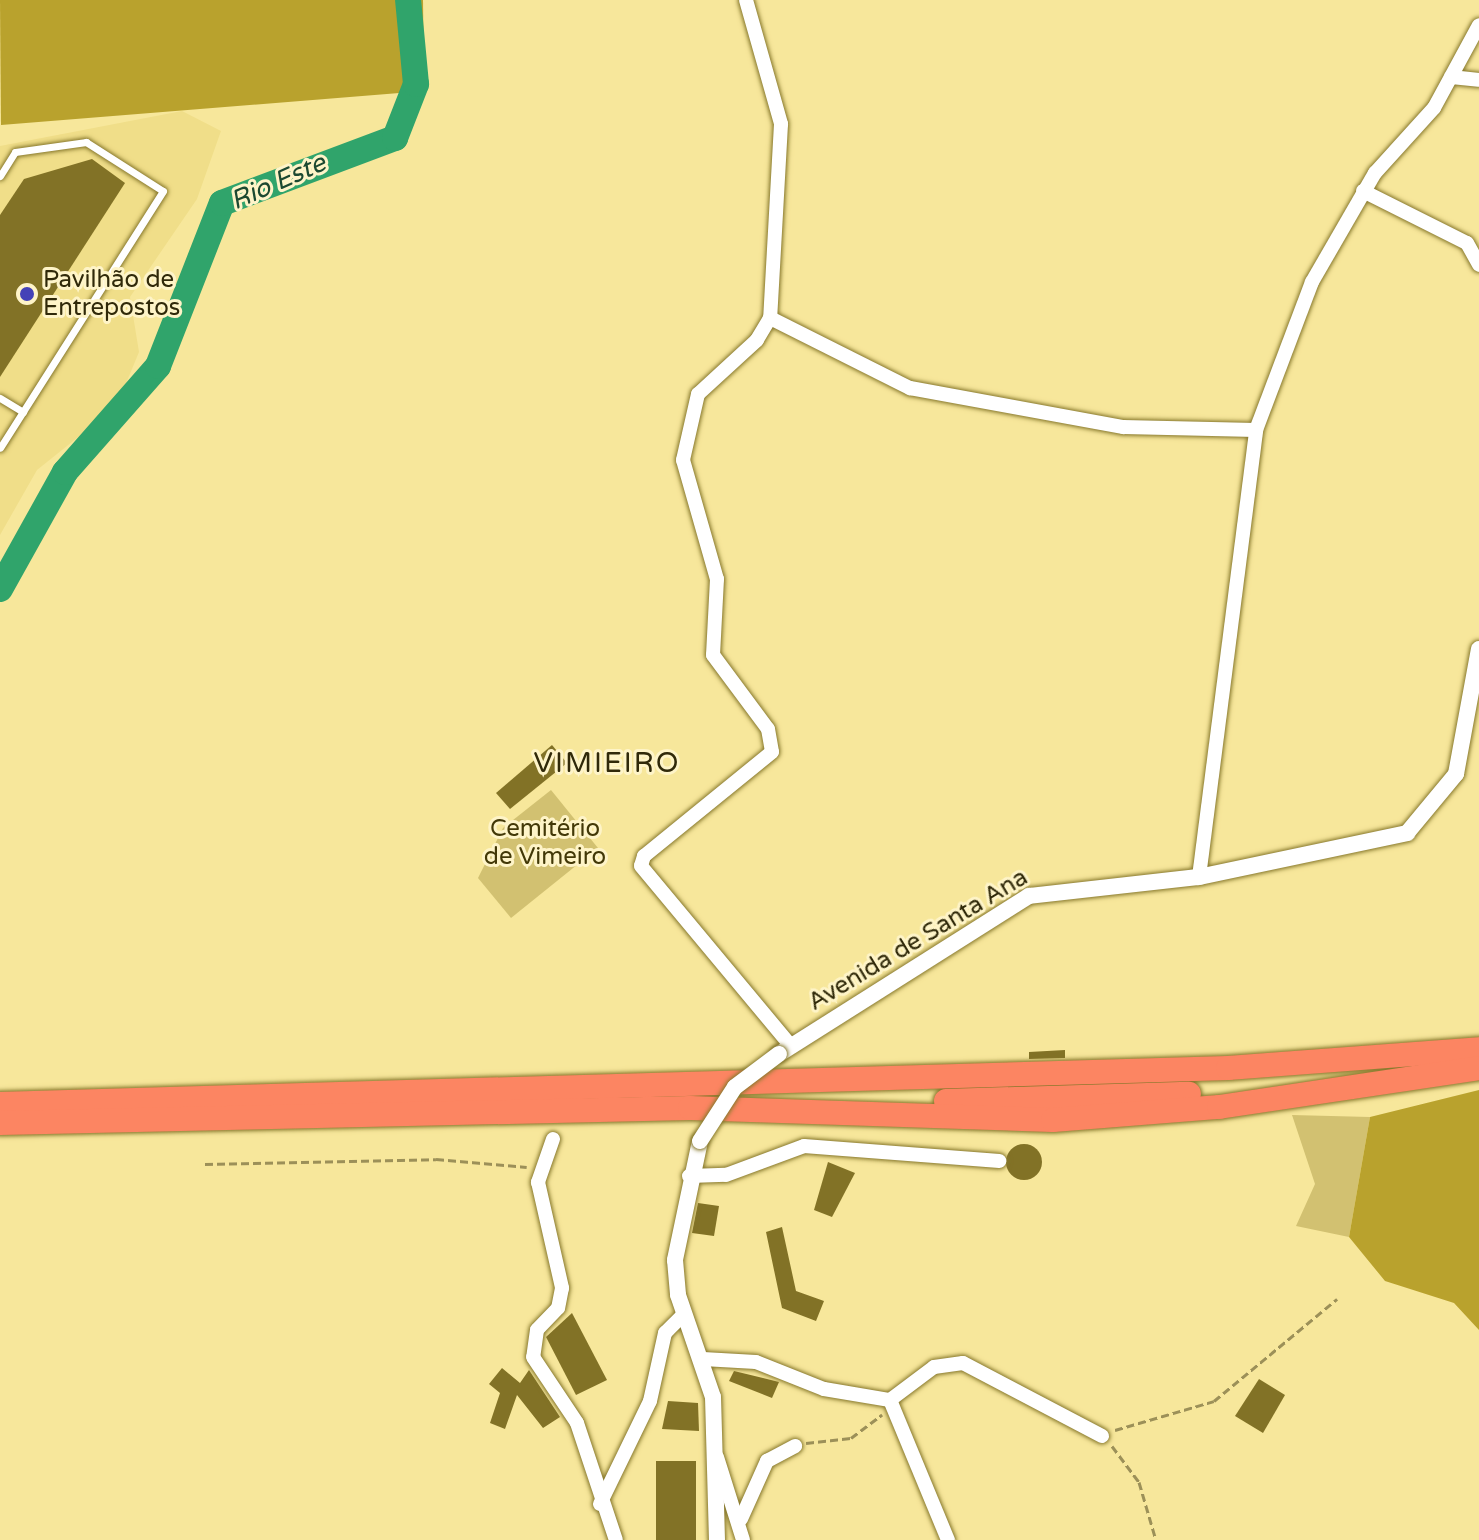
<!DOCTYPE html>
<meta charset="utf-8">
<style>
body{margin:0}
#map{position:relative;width:1479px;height:1540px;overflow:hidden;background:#f7e79b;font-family:"Varela Round",sans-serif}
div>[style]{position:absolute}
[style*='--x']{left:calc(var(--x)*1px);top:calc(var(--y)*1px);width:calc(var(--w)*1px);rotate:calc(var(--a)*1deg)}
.built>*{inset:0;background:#f0de89}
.green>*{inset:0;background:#d2c171}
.forest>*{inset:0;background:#b9a22d}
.river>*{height:26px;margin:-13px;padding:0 13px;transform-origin:13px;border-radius:13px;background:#30a46b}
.building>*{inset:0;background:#827226}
.round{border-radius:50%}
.path>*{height:3px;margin-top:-1.5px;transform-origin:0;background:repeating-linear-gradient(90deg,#9c9058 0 8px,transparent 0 12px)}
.roads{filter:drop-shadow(0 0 2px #87782c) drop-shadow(0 0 2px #87782c)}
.service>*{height:7px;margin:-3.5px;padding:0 3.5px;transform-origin:3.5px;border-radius:3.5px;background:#fff}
.minor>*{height:14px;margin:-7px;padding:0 7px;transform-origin:7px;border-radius:7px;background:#fff}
.tertiary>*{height:16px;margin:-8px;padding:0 8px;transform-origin:8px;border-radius:8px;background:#fff}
.motorway>*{height:24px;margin:-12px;padding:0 12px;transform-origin:12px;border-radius:12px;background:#fc8562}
.bridges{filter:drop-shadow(0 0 2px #87782c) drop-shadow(0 0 2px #87782c)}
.tertiary-bridge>*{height:16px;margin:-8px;padding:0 8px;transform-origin:8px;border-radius:8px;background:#fff}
.dots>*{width:22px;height:22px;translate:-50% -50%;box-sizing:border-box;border:4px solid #fef4c8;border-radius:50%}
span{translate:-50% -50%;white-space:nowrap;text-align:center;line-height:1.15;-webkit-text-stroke:6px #fef4c8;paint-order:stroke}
.poi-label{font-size:24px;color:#302909}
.left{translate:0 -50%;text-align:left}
.park-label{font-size:24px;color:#423807}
.street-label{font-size:24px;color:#302909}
.water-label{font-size:26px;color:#1c4931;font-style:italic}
.quarter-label{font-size:28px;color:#302909;letter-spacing:2px}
</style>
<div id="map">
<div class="built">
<i style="clip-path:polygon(182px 111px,221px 131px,197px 199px,130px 297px,139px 352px,125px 386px,97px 422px,37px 470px,0 535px,0 146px)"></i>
</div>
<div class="green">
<i style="clip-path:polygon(551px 790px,598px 848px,511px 918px,478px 878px,503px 828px)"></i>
<i style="clip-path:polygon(1292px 1115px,1370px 1117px,1349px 1237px,1296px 1226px,1315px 1184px)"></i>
</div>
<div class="forest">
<i style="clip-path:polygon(0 0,423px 0,424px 91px,1px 125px)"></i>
<i style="clip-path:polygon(1479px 1090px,1479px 1330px,1454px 1303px,1385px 1281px,1349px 1237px,1370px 1117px)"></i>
</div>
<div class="river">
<i style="--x:0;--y:589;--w:134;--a:-60.9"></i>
<i style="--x:65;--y:472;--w:141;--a:-48.7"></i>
<i style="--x:158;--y:366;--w:175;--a:-68.6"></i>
<i style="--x:222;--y:203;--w:185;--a:-20.6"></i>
<i style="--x:395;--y:138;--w:58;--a:-68.7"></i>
<i style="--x:416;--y:84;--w:84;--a:-95.4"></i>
</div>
<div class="building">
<i style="clip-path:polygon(92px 159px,125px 183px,0 377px,0 215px,24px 179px)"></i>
<i style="clip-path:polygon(552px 745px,567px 763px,510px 809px,496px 793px)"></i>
<i style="clip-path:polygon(1065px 1050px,1065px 1058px,1029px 1059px,1029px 1052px)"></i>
<i class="round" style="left:1006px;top:1144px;width:36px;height:36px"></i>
<i style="clip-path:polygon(828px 1162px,855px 1173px,832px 1217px,814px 1210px)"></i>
<i style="clip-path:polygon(698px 1203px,719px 1206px,714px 1236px,692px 1233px)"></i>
<i style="clip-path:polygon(782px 1227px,796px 1291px,824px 1301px,816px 1321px,782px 1308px,766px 1232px)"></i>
<i style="clip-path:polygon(572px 1313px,607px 1380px,576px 1395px,546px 1337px)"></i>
<i style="clip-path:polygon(502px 1368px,520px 1383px,529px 1370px,560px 1417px,543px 1428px,517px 1395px,505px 1429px,490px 1423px,500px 1393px,489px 1384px)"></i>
<i style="clip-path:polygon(734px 1371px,779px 1382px,772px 1398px,729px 1381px)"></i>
<i style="clip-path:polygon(1259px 1379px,1285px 1395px,1263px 1433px,1235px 1416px)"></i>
<i style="clip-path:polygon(668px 1401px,698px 1403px,699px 1431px,662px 1429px)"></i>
<i style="clip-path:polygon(656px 1461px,696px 1461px,696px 1540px,656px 1540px)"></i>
</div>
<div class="path">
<i style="--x:205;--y:1164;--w:231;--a:-1.2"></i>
<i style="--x:436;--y:1159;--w:91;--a:5"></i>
<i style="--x:1115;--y:1430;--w:103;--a:-16.3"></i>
<i style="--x:1214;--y:1401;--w:160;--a:-39.7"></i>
<i style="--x:806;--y:1443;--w:45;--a:-6.3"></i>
<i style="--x:851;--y:1438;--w:39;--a:-37"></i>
<i style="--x:1112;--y:1446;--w:45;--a:53.1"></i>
<i style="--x:1139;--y:1482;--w:60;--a:73.7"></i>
</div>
<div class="roads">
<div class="service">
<i style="--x:0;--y:176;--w:28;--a:-58"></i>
<i style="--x:15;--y:152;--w:72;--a:-8"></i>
<i style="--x:86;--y:142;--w:91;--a:32.5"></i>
<i style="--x:163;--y:191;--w:304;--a:122.4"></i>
<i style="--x:0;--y:398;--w:27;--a:31"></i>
</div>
<div class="minor">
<i style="--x:746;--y:0;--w:129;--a:74.2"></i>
<i style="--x:781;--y:124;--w:194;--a:93.2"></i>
<i style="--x:770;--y:318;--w:26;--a:121"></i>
<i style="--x:757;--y:340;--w:80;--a:137.5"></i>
<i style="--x:698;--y:394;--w:68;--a:102.8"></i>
<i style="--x:683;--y:460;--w:124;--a:74.1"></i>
<i style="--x:717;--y:579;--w:76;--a:93"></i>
<i style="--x:713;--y:655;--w:92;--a:53.4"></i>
<i style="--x:768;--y:729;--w:23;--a:80"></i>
<i style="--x:772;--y:752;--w:165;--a:140.9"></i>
<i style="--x:644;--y:856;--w:10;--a:107"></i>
<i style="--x:641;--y:866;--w:233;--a:50.2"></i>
<i style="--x:1451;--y:77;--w:28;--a:6"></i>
<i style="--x:1363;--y:191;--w:116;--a:26.6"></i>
<i style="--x:1467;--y:243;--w:25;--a:61"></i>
<i style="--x:770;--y:318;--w:157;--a:26.6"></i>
<i style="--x:910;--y:388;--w:217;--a:10.4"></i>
<i style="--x:1123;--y:427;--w:133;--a:1.3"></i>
<i style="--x:1199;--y:877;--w:451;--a:-82.7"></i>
<i style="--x:1256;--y:430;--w:158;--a:-69.3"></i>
<i style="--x:1312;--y:282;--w:126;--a:-60"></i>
<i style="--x:1375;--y:173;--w:88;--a:-47.8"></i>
<i style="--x:1434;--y:108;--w:94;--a:-61.5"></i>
<i style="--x:553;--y:1139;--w:46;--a:109.2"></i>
<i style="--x:538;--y:1182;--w:109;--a:77.2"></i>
<i style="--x:562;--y:1288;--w:20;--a:101"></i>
<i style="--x:558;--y:1308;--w:30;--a:134"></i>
<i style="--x:537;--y:1330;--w:27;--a:98"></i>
<i style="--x:533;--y:1357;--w:79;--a:56.3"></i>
<i style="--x:577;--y:1423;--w:123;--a:71.6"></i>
<i style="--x:689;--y:1176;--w:37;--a:-2"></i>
<i style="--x:726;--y:1175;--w:83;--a:-20.4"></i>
<i style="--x:804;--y:1146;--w:196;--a:4.4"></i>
<i style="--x:703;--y:1359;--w:53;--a:3.2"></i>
<i style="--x:756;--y:1362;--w:73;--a:21.7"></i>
<i style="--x:824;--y:1389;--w:67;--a:9.5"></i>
<i style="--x:890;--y:1400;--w:55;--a:-36.9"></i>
<i style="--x:934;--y:1367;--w:29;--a:-8"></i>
<i style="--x:963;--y:1363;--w:157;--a:27.7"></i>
<i style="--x:890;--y:1400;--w:152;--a:67.5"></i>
<i style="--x:717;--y:1457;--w:87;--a:72.6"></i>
<i style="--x:600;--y:1504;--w:114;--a:-64.1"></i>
<i style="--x:650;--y:1401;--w:70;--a:-77.6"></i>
<i style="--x:665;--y:1333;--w:27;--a:-45"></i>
<i style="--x:741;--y:1519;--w:64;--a:-65.9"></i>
<i style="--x:767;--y:1461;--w:32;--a:-28"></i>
</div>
<div class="tertiary">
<i style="--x:779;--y:1054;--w:296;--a:-32.3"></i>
<i style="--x:1029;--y:896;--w:171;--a:-6.4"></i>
<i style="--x:1199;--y:877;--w:213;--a:-11.9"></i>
<i style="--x:1407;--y:833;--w:77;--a:-50.3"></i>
<i style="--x:1456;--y:774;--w:127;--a:-79.6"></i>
<i style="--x:700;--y:1141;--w:122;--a:101.9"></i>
<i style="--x:675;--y:1260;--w:35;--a:85"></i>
<i style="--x:678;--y:1295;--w:108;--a:71.1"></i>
<i style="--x:713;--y:1397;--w:143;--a:88.4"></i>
</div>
<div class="motorway">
<i style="--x:946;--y:1101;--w:243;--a:-1.7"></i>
<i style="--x:0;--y:1104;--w:1229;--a:-1.68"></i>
<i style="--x:1228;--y:1068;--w:252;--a:-4.3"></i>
<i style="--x:0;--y:1123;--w:690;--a:-1.25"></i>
<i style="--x:690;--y:1108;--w:363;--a:1.9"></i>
<i style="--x:1053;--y:1120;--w:167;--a:-4.5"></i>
<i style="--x:1219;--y:1107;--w:263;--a:-8.5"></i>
</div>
</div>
<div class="bridges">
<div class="tertiary-bridge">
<i style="--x:700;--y:1141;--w:64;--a:-57.1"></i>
<i style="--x:735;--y:1087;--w:55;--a:-36.9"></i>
</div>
</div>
<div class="dots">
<i style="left:27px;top:294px;background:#4442b7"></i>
</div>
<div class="poi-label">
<span class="left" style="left:43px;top:294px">Pavilhão de<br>Entrepostos</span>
</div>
<div class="park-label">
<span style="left:545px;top:843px">Cemitério<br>de Vimeiro</span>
</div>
<div class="street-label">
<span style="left:918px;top:940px;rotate:-31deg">Avenida de Santa Ana</span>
</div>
<div class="water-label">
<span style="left:278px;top:182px;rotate:-24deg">Rio Este</span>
</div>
<div class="quarter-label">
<span style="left:607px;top:763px">VIMIEIRO</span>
</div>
</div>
